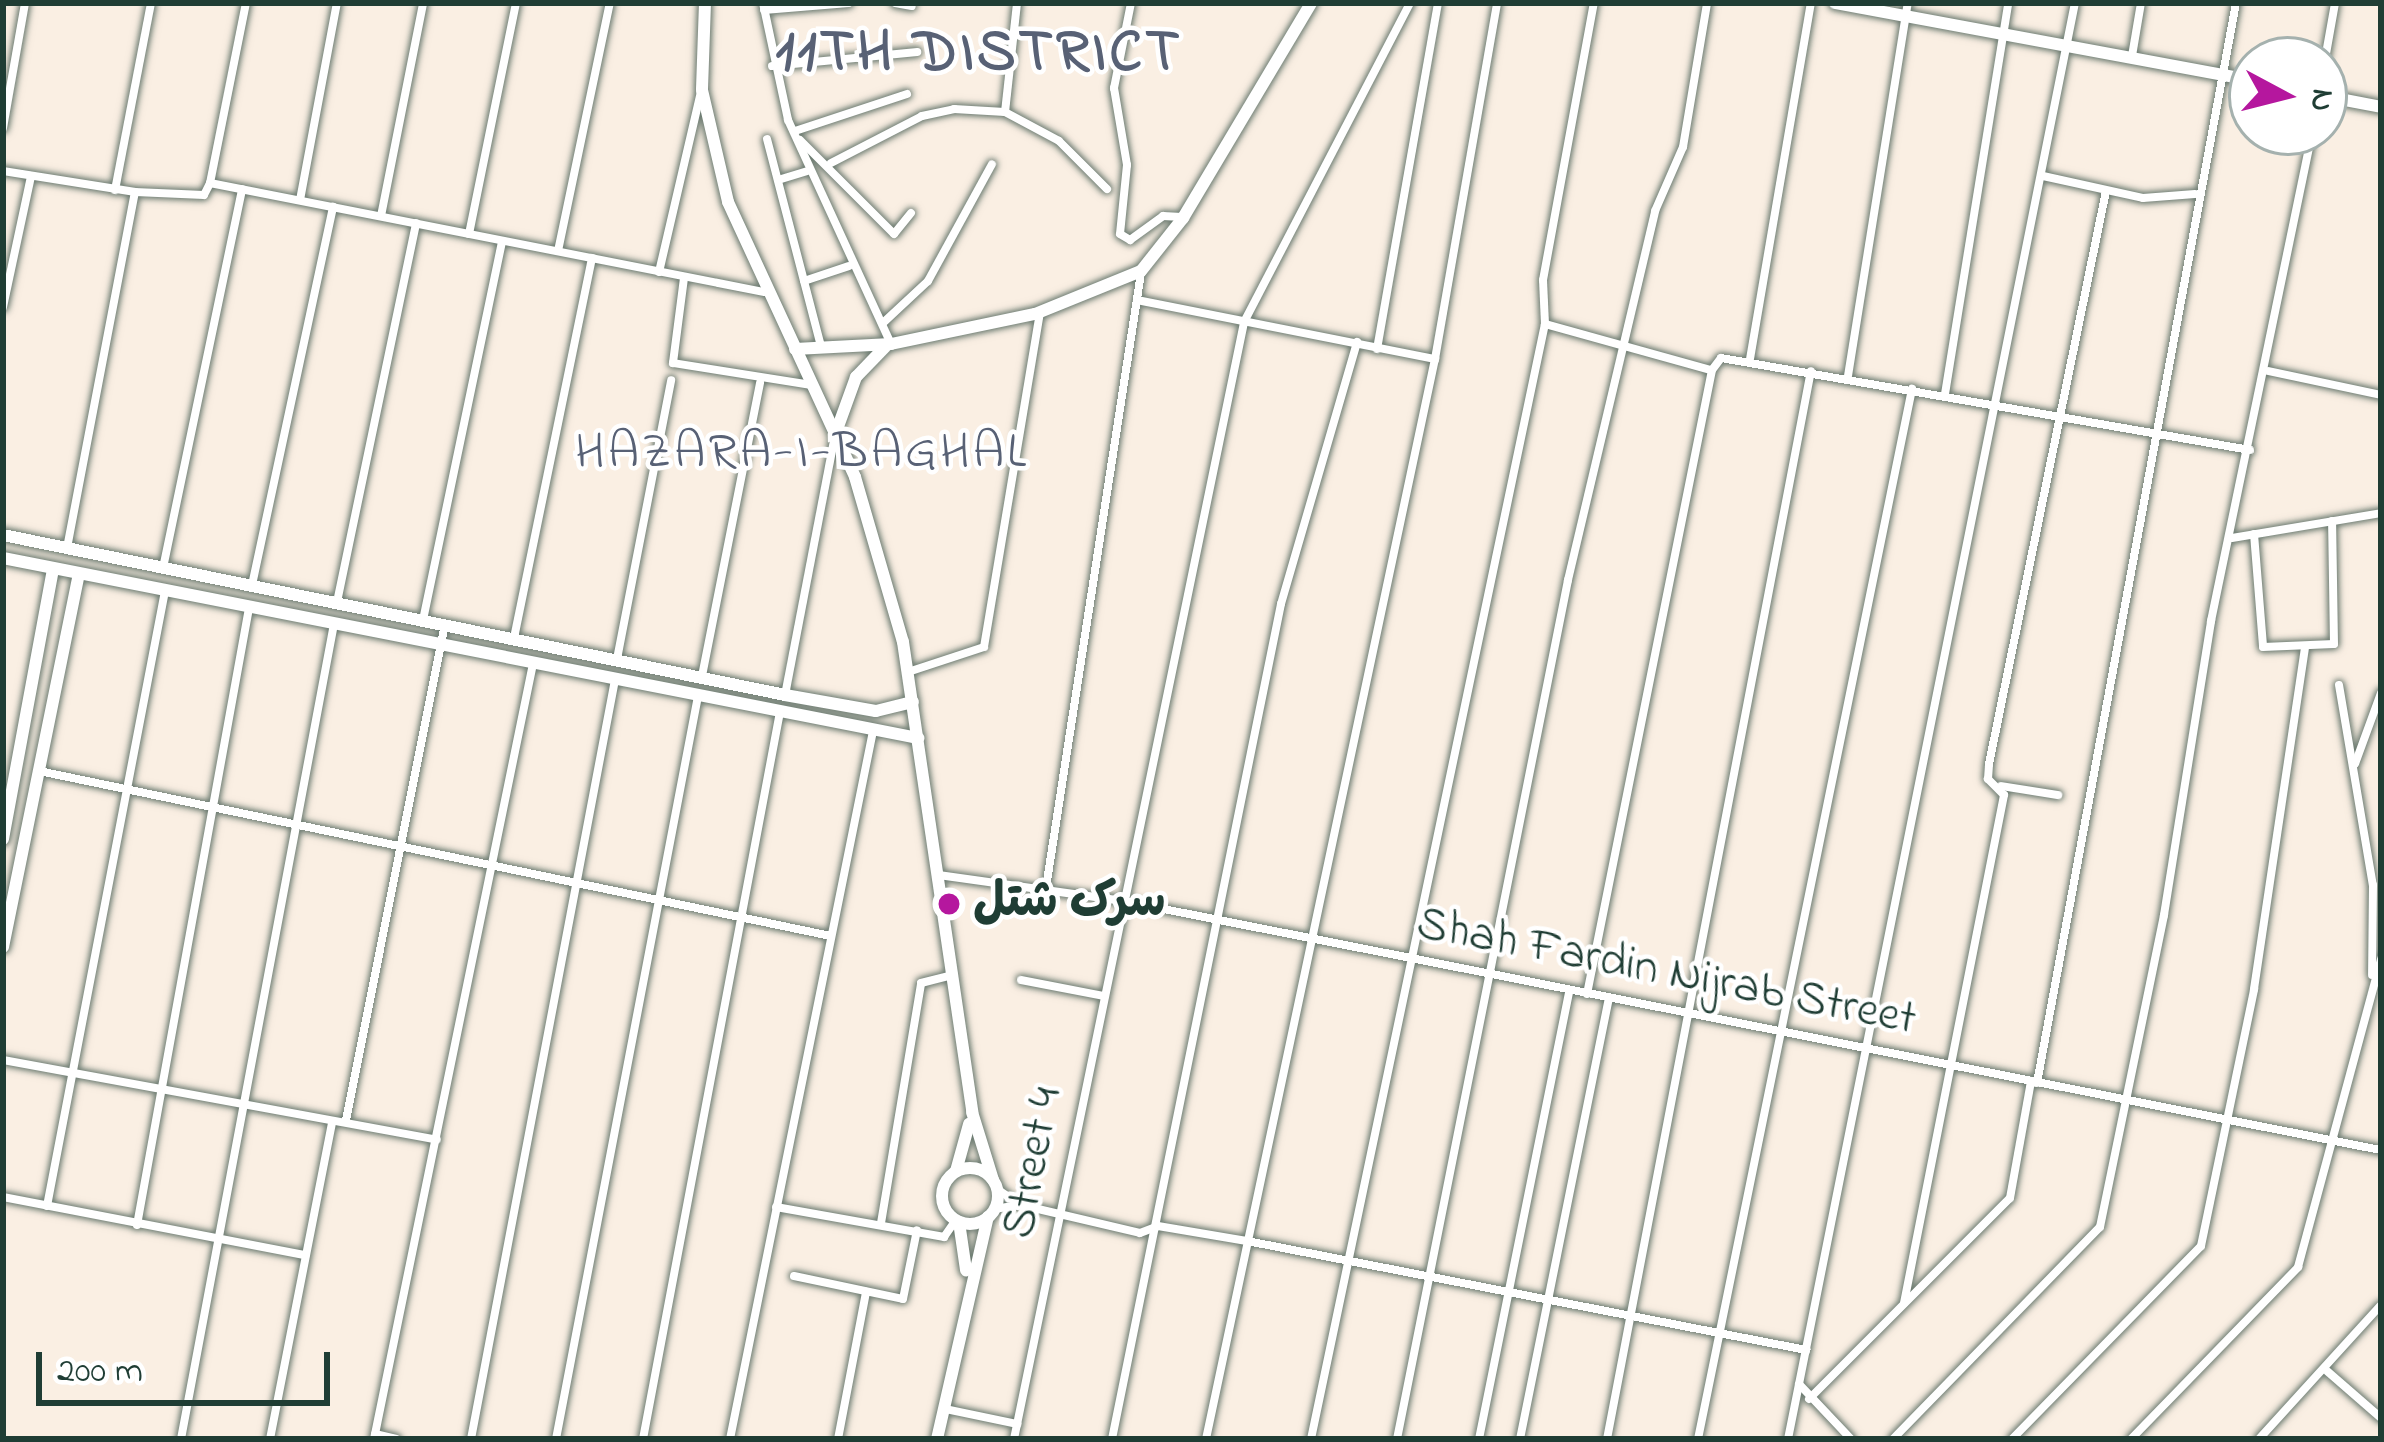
<!DOCTYPE html>
<meta charset="utf-8">
<style>
body{margin:0}
#map{position:relative;width:2384px;height:1442px;overflow:hidden;background:#faefe3;font-family:"Indie Flower","Playpen Sans Arabic",sans-serif}
div>[style]{position:absolute}
[style*='--x']{left:calc(var(--x)*1px);top:calc(var(--y)*1px);width:calc(var(--w)*1px);rotate:calc(var(--a)*1deg)}
.roads{filter:drop-shadow(0 0 3px #6c7b71) drop-shadow(0 0 3px #6c7b71)}
.street>*{height:8px;margin:-4px;padding:0 4px;transform-origin:4px;border-radius:4px;background:#fff}
.secondary>*{height:12px;margin:-6px;padding:0 6px;transform-origin:6px;border-radius:6px;background:#fff}
.secondary>.ring{margin:-6px;padding:0;box-sizing:content-box;background:none;border:12px solid #fff;border-radius:50%}
.dots>*{width:33px;height:33px;translate:-50% -50%;box-sizing:border-box;border:6px solid #fff;border-radius:50%}
span{translate:-50% -50%;white-space:nowrap;text-align:center;line-height:1.15;-webkit-text-stroke:9px #fff;paint-order:stroke}
.poi-label{font-size:48px;color:#1f3d34;font-weight:700}
.left{translate:0 -50%;text-align:left}
.street-label{font-size:48px;color:#1f3d34}
.neighbourhood-label{font-size:51px;color:#586175;letter-spacing:3px}
.district-label{font-size:60px;color:#586175;font-weight:700;letter-spacing:3px}
.frame{position:absolute;inset:0;border:6px solid #1f3d34;pointer-events:none}
.north{position:absolute;left:2228px;top:36px;width:120px;height:120px;box-sizing:border-box;background:#fff;border:3px solid #a5b1ae;border-radius:50%;rotate:97deg;font-size:33px;font-weight:700;line-height:48px;text-align:center;color:#1f3d34}
.north::after{content:'';display:block;margin:auto;width:42px;height:54px;background:#b5179e;clip-path:polygon(50% 0,100% 100%,50% 72%,0 100%)}
.scale{position:absolute;left:36px;top:1352px;width:294px;height:54px;box-sizing:border-box;border:6px solid #1f3d34;border-top:0;padding-left:15px;font-size:36px;line-height:42px;white-space:nowrap;color:#1f3d34;-webkit-text-stroke:9px #fff;paint-order:stroke}
</style>
<div id="map">
<div class="roads">
<div class="street">
<i style="--x:763;--y:3;--w:120;--a:77.9"></i>
<i style="--x:788;--y:120;--w:247;--a:65.3"></i>
<i style="--x:895;--y:3;--w:17;--a:10"></i>
<i style="--x:1131;--y:3;--w:87;--a:101.3"></i>
<i style="--x:1114;--y:88;--w:78;--a:80.4"></i>
<i style="--x:1127;--y:165;--w:69;--a:95.8"></i>
<i style="--x:1120;--y:234;--w:12;--a:31"></i>
<i style="--x:1130;--y:240;--w:41;--a:-36"></i>
<i style="--x:1163;--y:216;--w:19;--a:3"></i>
<i style="--x:764;--y:10;--w:85;--a:-4.7"></i>
<i style="--x:2132;--y:56;--w:54;--a:-80.4"></i>
<i style="--x:2324;--y:65;--w:63;--a:-79.9"></i>
<i style="--x:772;--y:66;--w:146;--a:-5.5"></i>
<i style="--x:1005;--y:112;--w:110;--a:-83.7"></i>
<i style="--x:3;--y:128;--w:127;--a:-80"></i>
<i style="--x:795;--y:131;--w:118;--a:-18.3"></i>
<i style="--x:767;--y:139;--w:215;--a:75.4"></i>
<i style="--x:800;--y:140;--w:133;--a:45"></i>
<i style="--x:894;--y:234;--w:27;--a:-51"></i>
<i style="--x:831;--y:163;--w:102;--a:-27.3"></i>
<i style="--x:922;--y:116;--w:33;--a:-12"></i>
<i style="--x:954;--y:109;--w:51;--a:3.4"></i>
<i style="--x:1005;--y:112;--w:61;--a:28.2"></i>
<i style="--x:1059;--y:141;--w:68;--a:45"></i>
<i style="--x:3;--y:171;--w:134;--a:9"></i>
<i style="--x:135;--y:192;--w:69;--a:2.5"></i>
<i style="--x:204;--y:195;--w:13;--a:-63"></i>
<i style="--x:210;--y:183;--w:565;--a:11.13"></i>
<i style="--x:2043;--y:176;--w:102;--a:12.4"></i>
<i style="--x:2143;--y:198;--w:52;--a:-4.4"></i>
<i style="--x:778;--y:180;--w:30;--a:-17"></i>
<i style="--x:210;--y:183;--w:184;--a:-78.7"></i>
<i style="--x:115;--y:190;--w:190;--a:-79.1"></i>
<i style="--x:300;--y:200;--w:200;--a:-79.4"></i>
<i style="--x:381;--y:216;--w:217;--a:-78.8"></i>
<i style="--x:469;--y:234;--w:236;--a:-78.5"></i>
<i style="--x:558;--y:251;--w:253;--a:-78.2"></i>
<i style="--x:659;--y:272;--w:186;--a:-76.9"></i>
<i style="--x:684;--y:278;--w:86;--a:97.4"></i>
<i style="--x:673;--y:363;--w:141;--a:9"></i>
<i style="--x:804;--y:281;--w:47;--a:-18.4"></i>
<i style="--x:1137;--y:300;--w:304;--a:11.2"></i>
<i style="--x:3;--y:307;--w:134;--a:-77.9"></i>
<i style="--x:884;--y:322;--w:60;--a:-43"></i>
<i style="--x:928;--y:281;--w:133;--a:-61.3"></i>
<i style="--x:1545;--y:324;--w:172;--a:15.5"></i>
<i style="--x:1377;--y:349;--w:351;--a:-80"></i>
<i style="--x:1750;--y:359;--w:361;--a:-80.3"></i>
<i style="--x:2268;--y:371;--w:116;--a:12"></i>
<i style="--x:1848;--y:376;--w:378;--a:-80.9"></i>
<i style="--x:1945;--y:394;--w:396;--a:-80.8"></i>
<i style="--x:2254;--y:534;--w:113;--a:85.4"></i>
<i style="--x:2263;--y:647;--w:71;--a:-2.4"></i>
<i style="--x:2334;--y:644;--w:123;--a:-90.9"></i>
<i style="--x:2232;--y:538;--w:151;--a:-9.5"></i>
<i style="--x:67;--y:548;--w:362;--a:-79.2"></i>
<i style="--x:163;--y:568;--w:387;--a:-78.2"></i>
<i style="--x:252;--y:585;--w:387;--a:-77.9"></i>
<i style="--x:337;--y:602;--w:387;--a:-78.2"></i>
<i style="--x:423;--y:620;--w:387;--a:-78.2"></i>
<i style="--x:514;--y:638;--w:388;--a:-78.4"></i>
<i style="--x:617;--y:659;--w:284;--a:-79"></i>
<i style="--x:908;--y:672;--w:80;--a:-18.2"></i>
<i style="--x:984;--y:647;--w:338;--a:-80.5"></i>
<i style="--x:702;--y:676;--w:299;--a:-78.8"></i>
<i style="--x:2339;--y:685;--w:203;--a:80.4"></i>
<i style="--x:2373;--y:885;--w:90;--a:90.6"></i>
<i style="--x:785;--y:695;--w:264;--a:-79.1"></i>
<i style="--x:2355;--y:764;--w:76;--a:-69.9"></i>
<i style="--x:39;--y:771;--w:809;--a:11.77"></i>
<i style="--x:2001;--y:786;--w:58;--a:9"></i>
<i style="--x:939;--y:875;--w:186;--a:8"></i>
<i style="--x:1123;--y:901;--w:1282;--a:11.2"></i>
<i style="--x:1046;--y:888;--w:622;--a:-81.22"></i>
<i style="--x:1021;--y:980;--w:85;--a:10.9"></i>
<i style="--x:1587;--y:994;--w:636;--a:-78.67"></i>
<i style="--x:1712;--y:370;--w:15;--a:-53"></i>
<i style="--x:1721;--y:358;--w:537;--a:9.87"></i>
<i style="--x:3;--y:1060;--w:441;--a:10.4"></i>
<i style="--x:2037;--y:1083;--w:1098;--a:-79.56"></i>
<i style="--x:346;--y:1120;--w:506;--a:-78.71"></i>
<i style="--x:997;--y:1189;--w:29;--a:34"></i>
<i style="--x:1021;--y:1205;--w:122;--a:13.2"></i>
<i style="--x:1140;--y:1233;--w:19;--a:-21"></i>
<i style="--x:1158;--y:1226;--w:90;--a:9.6"></i>
<i style="--x:1247;--y:1241;--w:570;--a:11.03"></i>
<i style="--x:3;--y:1197;--w:308;--a:10.9"></i>
<i style="--x:47;--y:1206;--w:626;--a:-79.14"></i>
<i style="--x:776;--y:1207;--w:171;--a:10.1"></i>
<i style="--x:944;--y:1237;--w:21;--a:-55"></i>
<i style="--x:994;--y:1209;--w:26;--a:-9"></i>
<i style="--x:881;--y:1223;--w:243;--a:-80.5"></i>
<i style="--x:921;--y:983;--w:30;--a:-14"></i>
<i style="--x:137;--y:1225;--w:627;--a:-79.71"></i>
<i style="--x:794;--y:1276;--w:111;--a:11.9"></i>
<i style="--x:903;--y:1299;--w:70;--a:-78.5"></i>
<i style="--x:1904;--y:1303;--w:518;--a:-78.86"></i>
<i style="--x:2004;--y:795;--w:23;--a:-135"></i>
<i style="--x:1988;--y:779;--w:15;--a:-86"></i>
<i style="--x:1989;--y:764;--w:585;--a:-78.46"></i>
<i style="--x:2327;--y:1371;--w:72;--a:41"></i>
<i style="--x:1799;--y:1384;--w:76;--a:46.6"></i>
<i style="--x:1809;--y:1399;--w:284;--a:-45"></i>
<i style="--x:2010;--y:1198;--w:119;--a:-79.8"></i>
<i style="--x:945;--y:1409;--w:74;--a:11.8"></i>
<i style="--x:375;--y:1434;--w:22;--a:13"></i>
<i style="--x:181;--y:1439;--w:829;--a:-79.37"></i>
<i style="--x:270;--y:1439;--w:321;--a:-78.9"></i>
<i style="--x:374;--y:1439;--w:791;--a:-78.41"></i>
<i style="--x:471;--y:1439;--w:773;--a:-79.26"></i>
<i style="--x:556;--y:1439;--w:756;--a:-79.18"></i>
<i style="--x:643;--y:1439;--w:740;--a:-79.33"></i>
<i style="--x:730;--y:1439;--w:722;--a:-78.58"></i>
<i style="--x:838;--y:1439;--w:150;--a:-79.2"></i>
<i style="--x:1014;--y:1439;--w:1140;--a:-78.36"></i>
<i style="--x:1244;--y:322;--w:360;--a:-62.5"></i>
<i style="--x:1112;--y:1439;--w:852;--a:-78.56"></i>
<i style="--x:1281;--y:604;--w:273;--a:-73.8"></i>
<i style="--x:1206;--y:1439;--w:1104;--a:-78.03"></i>
<i style="--x:1435;--y:359;--w:361;--a:-80.1"></i>
<i style="--x:1311;--y:1439;--w:1139;--a:-78.15"></i>
<i style="--x:1545;--y:324;--w:44;--a:-92.6"></i>
<i style="--x:1543;--y:280;--w:282;--a:-79.6"></i>
<i style="--x:1397;--y:1439;--w:876;--a:-78.74"></i>
<i style="--x:1568;--y:580;--w:379;--a:-76.7"></i>
<i style="--x:1655;--y:211;--w:70;--a:-66.4"></i>
<i style="--x:1683;--y:147;--w:146;--a:-80.5"></i>
<i style="--x:1479;--y:1439;--w:457;--a:-78.6"></i>
<i style="--x:1520;--y:1439;--w:449;--a:-78.6"></i>
<i style="--x:1607;--y:1439;--w:1087;--a:-79.19"></i>
<i style="--x:1698;--y:1439;--w:1072;--a:-78.48"></i>
<i style="--x:1788;--y:1439;--w:1464;--a:-78.7"></i>
<i style="--x:1893;--y:1439;--w:296;--a:-45.7"></i>
<i style="--x:2100;--y:1227;--w:318;--a:-78.4"></i>
<i style="--x:2164;--y:915;--w:298;--a:-80.9"></i>
<i style="--x:2211;--y:621;--w:499;--a:-78.3"></i>
<i style="--x:2012;--y:1439;--w:270;--a:-45.6"></i>
<i style="--x:2201;--y:1246;--w:262;--a:-78.3"></i>
<i style="--x:2254;--y:989;--w:346;--a:-81.5"></i>
<i style="--x:2131;--y:1439;--w:240;--a:-45.8"></i>
<i style="--x:2298;--y:1267;--w:319;--a:-74.9"></i>
<i style="--x:2259;--y:1439;--w:181;--a:-47.7"></i>
</div>
<div class="secondary">
<i style="--x:705;--y:3;--w:87;--a:92"></i>
<i style="--x:702;--y:90;--w:115;--a:76.9"></i>
<i style="--x:728;--y:202;--w:303;--a:65.2"></i>
<i style="--x:855;--y:477;--w:172;--a:73.8"></i>
<i style="--x:903;--y:642;--w:475;--a:81.6"></i>
<i style="--x:972;--y:1112;--w:71;--a:72.8"></i>
<i style="--x:1835;--y:3;--w:424;--a:10.5"></i>
<i style="--x:2324;--y:96;--w:58;--a:10.9"></i>
<i style="--x:795;--y:349;--w:96;--a:-3"></i>
<i style="--x:891;--y:344;--w:147;--a:-11.8"></i>
<i style="--x:1035;--y:314;--w:114;--a:-22.1"></i>
<i style="--x:1141;--y:271;--w:68;--a:-51.6"></i>
<i style="--x:1183;--y:218;--w:250;--a:-59.2"></i>
<i style="--x:835;--y:435;--w:62;--a:-70.1"></i>
<i style="--x:856;--y:377;--w:42;--a:-46"></i>
<i style="--x:3;--y:535;--w:798;--a:11.56"></i>
<i style="--x:785;--y:695;--w:92;--a:10"></i>
<i style="--x:876;--y:711;--w:38;--a:-14"></i>
<i style="--x:3;--y:558;--w:933;--a:11.13"></i>
<i style="--x:3;--y:839;--w:275;--a:-79.5"></i>
<i style="--x:3;--y:947;--w:381;--a:-78.5"></i>
<i class="ring" style="left:942px;top:1168px;width:44px;height:44px"></i>
<i style="--x:956;--y:1171;--w:49;--a:-74.5"></i>
<i style="--x:959;--y:1222;--w:49;--a:81.7"></i>
<i style="--x:937;--y:1439;--w:228;--a:-77.1"></i>
</div>
</div>
<div class="dots">
<i style="left:949px;top:904px;background:#b5179e"></i>
</div>
<div class="poi-label">
<span class="left" style="left:973px;top:904px">سرک شتل</span>
</div>
<div class="street-label">
<span style="left:1666px;top:973px;rotate:11deg">Shah Fardin Nijrab Street</span>
<span style="left:1034px;top:1163px;rotate:-79deg">Street 4</span>
</div>
<div class="neighbourhood-label">
<span style="left:802px;top:454px">HAZARA-I-BAGHAL</span>
</div>
<div class="district-label">
<span style="left:979px;top:54px">11TH DISTRICT</span>
</div>
<div class="frame"></div>
<div class="north">N</div>
<div class="scale">200 m</div>
</div>
